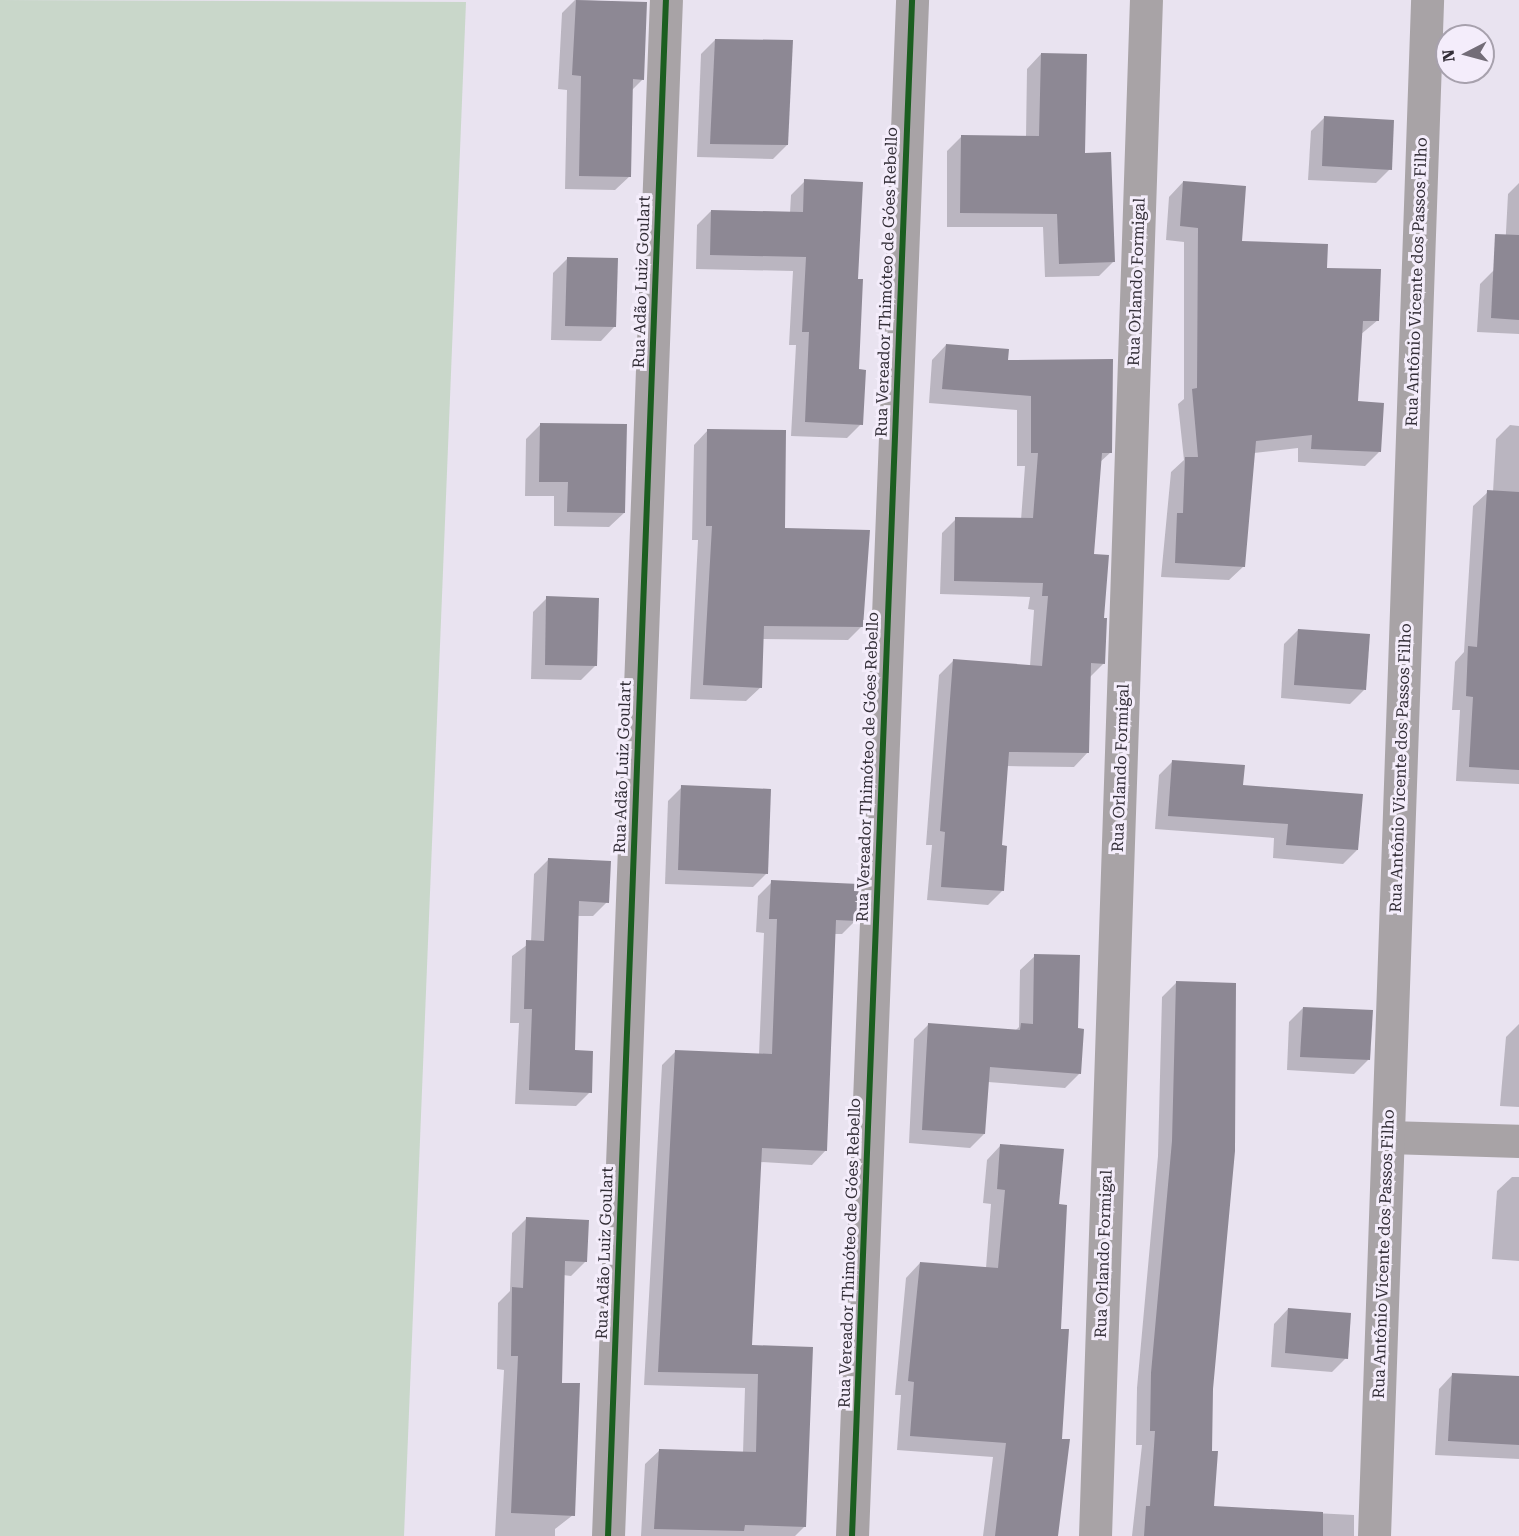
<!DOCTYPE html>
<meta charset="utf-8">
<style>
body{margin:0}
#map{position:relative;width:1519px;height:1536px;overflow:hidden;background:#e9e3f0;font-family:"Roboto Serif",serif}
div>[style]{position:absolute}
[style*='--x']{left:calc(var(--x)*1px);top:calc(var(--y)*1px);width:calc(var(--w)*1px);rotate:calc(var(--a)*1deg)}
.green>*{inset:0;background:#c9d7ca}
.shadow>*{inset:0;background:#0003}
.building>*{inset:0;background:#8d8894}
.minor>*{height:33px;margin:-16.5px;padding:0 16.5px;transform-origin:16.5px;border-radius:16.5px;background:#a8a3a6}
.cycleway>*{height:6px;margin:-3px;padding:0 3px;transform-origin:3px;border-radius:3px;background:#1b5e20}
span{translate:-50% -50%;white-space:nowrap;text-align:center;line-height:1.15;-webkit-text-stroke:6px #f4edfb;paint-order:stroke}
.street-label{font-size:16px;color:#332e37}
.north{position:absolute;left:1435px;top:24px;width:60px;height:60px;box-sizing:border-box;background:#f4edfb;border:2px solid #a7a1ad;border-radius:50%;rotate:264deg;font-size:16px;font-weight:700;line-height:24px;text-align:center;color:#332e37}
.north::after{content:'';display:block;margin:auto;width:21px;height:27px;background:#736d78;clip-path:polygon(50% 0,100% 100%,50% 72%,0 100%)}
</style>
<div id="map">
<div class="green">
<i style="clip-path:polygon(0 0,466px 2px,404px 1536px,0 1536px)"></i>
</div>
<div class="shadow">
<i style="clip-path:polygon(575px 0,646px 3px,643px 79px,631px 91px,630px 176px,615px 190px,565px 189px,567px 90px,558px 89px,562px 13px)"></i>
<i style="clip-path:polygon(715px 40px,787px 145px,773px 159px,697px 157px,701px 54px)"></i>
<i style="clip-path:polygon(1041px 54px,1083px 155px,1113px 262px,1099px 276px,1045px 277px,1043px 227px,947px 227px,947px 151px,961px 137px,1026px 137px,1027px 69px)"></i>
<i style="clip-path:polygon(1325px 117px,1390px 169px,1376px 183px,1308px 180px,1311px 131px)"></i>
<i style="clip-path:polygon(805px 181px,856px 280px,861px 424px,847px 438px,791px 436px,796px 345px,789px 345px,793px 271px,696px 269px,697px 225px,711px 211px,790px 213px,791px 195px)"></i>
<i style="clip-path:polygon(1183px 182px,1240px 243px,1326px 269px,1378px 320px,1360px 335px,1357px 403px,1379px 452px,1365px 466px,1298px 462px,1298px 448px,1254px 453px,1244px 566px,1229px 580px,1161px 577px,1171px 472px,1184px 460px,1178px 404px,1184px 399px,1184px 242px,1166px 240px,1169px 197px)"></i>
<i style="clip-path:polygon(1519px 183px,1519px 334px,1477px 332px,1480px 284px,1494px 270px,1504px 270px,1508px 194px)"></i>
<i style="clip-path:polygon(567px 259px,615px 326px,601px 341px,551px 340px,553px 273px)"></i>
<i style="clip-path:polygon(946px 345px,1006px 362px,1111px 452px,1099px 463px,1092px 555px,1104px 663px,1089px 678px,1088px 752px,1074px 767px,1007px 766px,1000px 847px,1002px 891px,988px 905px,927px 900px,932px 845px,926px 845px,939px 675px,954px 660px,1030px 666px,1034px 610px,1028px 609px,1030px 597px,940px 594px,942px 533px,956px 519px,1021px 520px,1025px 466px,1017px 466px,1017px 410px,929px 403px,932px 360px)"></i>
<i style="clip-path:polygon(540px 425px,624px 513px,609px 527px,554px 526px,554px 496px,525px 496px,526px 439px)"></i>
<i style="clip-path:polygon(1510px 425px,1519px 426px,1519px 784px,1456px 781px,1460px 710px,1452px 710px,1455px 662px,1464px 652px,1473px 506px,1488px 492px,1493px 492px,1496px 439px)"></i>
<i style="clip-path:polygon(708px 430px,783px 530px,869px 532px,862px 626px,848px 640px,762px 639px,761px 687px,746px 701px,690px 699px,698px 540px,692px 540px,694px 445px)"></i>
<i style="clip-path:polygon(547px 598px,595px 666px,581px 680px,531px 679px,533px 612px)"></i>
<i style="clip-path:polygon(1298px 630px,1364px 690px,1350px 704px,1281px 698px,1284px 644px)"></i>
<i style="clip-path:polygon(1173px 761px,1241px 787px,1357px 850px,1343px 864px,1273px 858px,1274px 838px,1155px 829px,1159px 775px)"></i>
<i style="clip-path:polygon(682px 787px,767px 873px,753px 887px,665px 884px,668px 801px)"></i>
<i style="clip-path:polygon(548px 860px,607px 902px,593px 916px,578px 916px,574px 1051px,590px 1092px,576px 1106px,515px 1104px,519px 1023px,510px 1023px,512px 956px,531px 942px,534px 874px)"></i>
<i style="clip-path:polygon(772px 882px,856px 920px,842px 934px,834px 934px,826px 1150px,812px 1165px,760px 1162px,751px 1347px,805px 1526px,795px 1536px,641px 1536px,645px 1464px,660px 1450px,743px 1453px,745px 1388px,644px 1385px,662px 1065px,676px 1051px,759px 1055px,764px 933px,756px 932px,758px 896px)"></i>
<i style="clip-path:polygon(1035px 956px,1077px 1030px,1079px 1074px,1065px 1088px,988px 1082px,984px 1134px,970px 1148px,909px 1143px,914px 1039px,928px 1025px,1015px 1031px,1019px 1027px,1020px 970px)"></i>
<i style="clip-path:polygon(1176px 983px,1212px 1389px,1212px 1508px,1354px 1515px,1354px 1536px,1132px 1536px,1142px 1445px,1136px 1445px,1137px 1388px,1158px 1156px,1162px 997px)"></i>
<i style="clip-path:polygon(1303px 1008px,1368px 1060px,1354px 1074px,1287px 1070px,1289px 1022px)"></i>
<i style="clip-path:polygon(1519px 1024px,1519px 1107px,1500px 1106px,1506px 1037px)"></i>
<i style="clip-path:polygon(1001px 1145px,1057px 1206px,1057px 1536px,983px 1536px,993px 1457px,897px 1450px,901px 1395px,895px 1395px,906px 1278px,920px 1263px,986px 1268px,991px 1204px,983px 1203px,987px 1160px)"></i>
<i style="clip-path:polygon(1512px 1177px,1519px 1177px,1519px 1261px,1492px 1259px,1497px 1191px)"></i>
<i style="clip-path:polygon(526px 1219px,586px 1261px,571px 1276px,563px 1275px,560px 1384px,573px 1515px,555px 1529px,555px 1536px,495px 1536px,504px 1370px,497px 1369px,498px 1303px,510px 1291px,512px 1233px)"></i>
<i style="clip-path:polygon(1288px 1309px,1346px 1358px,1332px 1372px,1271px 1367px,1274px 1324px)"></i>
<i style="clip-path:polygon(1453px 1374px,1519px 1378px,1519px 1459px,1435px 1455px,1439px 1389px)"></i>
</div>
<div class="building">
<i style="clip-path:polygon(576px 0,647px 2px,644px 80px,633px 79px,631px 177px,579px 176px,581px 76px,572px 75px)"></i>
<i style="clip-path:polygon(715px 39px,793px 40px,788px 145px,710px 144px)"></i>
<i style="clip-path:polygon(1041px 53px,1087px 54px,1085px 153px,1111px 152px,1115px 262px,1059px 264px,1057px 214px,960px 213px,961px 135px,1039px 136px)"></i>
<i style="clip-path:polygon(1324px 116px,1394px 120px,1392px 170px,1322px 166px)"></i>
<i style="clip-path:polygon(804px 179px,863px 182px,858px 279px,863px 279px,859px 369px,866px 370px,863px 425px,805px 422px,809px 332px,802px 332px,806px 257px,710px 255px,711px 210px,803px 212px)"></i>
<i style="clip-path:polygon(1183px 181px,1246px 186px,1242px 241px,1328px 244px,1327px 268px,1381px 269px,1379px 321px,1363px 321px,1358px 401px,1384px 403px,1381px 452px,1311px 449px,1312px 435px,1256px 441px,1245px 567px,1175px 563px,1177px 513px,1183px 513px,1185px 457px,1198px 457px,1192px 389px,1197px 388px,1198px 228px,1180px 226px)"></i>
<i style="clip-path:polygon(1495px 234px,1519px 235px,1519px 320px,1491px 318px)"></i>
<i style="clip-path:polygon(567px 257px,618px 258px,616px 327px,565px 326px)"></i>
<i style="clip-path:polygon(946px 344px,1009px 349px,1008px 360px,1113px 359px,1112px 453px,1102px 453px,1094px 554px,1109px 555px,1104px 618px,1107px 618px,1105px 664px,1091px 663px,1089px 753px,1009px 752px,1002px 845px,1007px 846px,1004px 891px,941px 887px,945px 832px,940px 831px,953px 659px,1042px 666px,1048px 596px,1042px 596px,1043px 583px,954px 581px,955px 517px,1033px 518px,1038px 453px,1031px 453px,1031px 396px,942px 389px)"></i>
<i style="clip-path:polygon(540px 423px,627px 424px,625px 513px,567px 512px,568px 482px,539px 482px)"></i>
<i style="clip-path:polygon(707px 429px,786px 430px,785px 528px,870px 530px,863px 627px,764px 626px,762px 688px,703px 685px,712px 526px,706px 526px)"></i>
<i style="clip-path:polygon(1487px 490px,1519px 492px,1519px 770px,1469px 767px,1473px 697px,1466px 696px,1468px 646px,1477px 647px)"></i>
<i style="clip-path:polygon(546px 596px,599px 598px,597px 666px,545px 665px)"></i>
<i style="clip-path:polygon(1298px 629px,1370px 634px,1366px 690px,1294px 685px)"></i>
<i style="clip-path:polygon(1172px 760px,1245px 765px,1243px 785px,1363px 794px,1358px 850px,1286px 845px,1288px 824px,1168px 816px)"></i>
<i style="clip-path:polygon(681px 785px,771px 789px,768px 874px,678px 870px)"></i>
<i style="clip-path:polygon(548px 858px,611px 861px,609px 903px,579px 901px,575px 1050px,593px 1051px,592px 1093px,529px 1090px,532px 1009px,524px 1009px,526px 940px,544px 941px)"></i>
<i style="clip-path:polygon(771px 880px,859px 884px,857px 921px,836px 920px,827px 1151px,762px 1148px,752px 1345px,813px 1347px,806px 1527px,745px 1525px,744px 1531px,654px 1529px,659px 1449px,756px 1452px,758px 1374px,658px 1372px,675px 1050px,772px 1054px,777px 919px,769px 919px)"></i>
<i style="clip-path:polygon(1034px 954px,1080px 955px,1078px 1028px,1084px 1029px,1081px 1074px,990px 1067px,985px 1134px,922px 1130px,928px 1023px,1020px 1030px,1021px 1023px,1033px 1024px)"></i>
<i style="clip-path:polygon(1176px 981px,1236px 983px,1235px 1151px,1213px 1389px,1212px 1451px,1218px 1451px,1214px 1506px,1323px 1512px,1323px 1536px,1144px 1536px,1146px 1506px,1150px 1506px,1155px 1431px,1150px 1431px,1151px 1373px,1172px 1141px)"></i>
<i style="clip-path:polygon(1303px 1007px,1373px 1010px,1370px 1060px,1300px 1057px)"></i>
<i style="clip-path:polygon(1000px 1144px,1064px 1149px,1059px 1204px,1067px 1205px,1061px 1329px,1069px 1329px,1062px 1439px,1070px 1439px,1058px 1536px,995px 1536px,1006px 1443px,910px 1436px,914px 1382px,908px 1381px,920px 1262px,998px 1268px,1005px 1190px,997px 1189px)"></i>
<i style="clip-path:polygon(526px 1217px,589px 1220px,587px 1262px,565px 1261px,562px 1383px,580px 1383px,575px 1516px,511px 1513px,518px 1356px,511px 1356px,512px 1287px,523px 1288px)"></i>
<i style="clip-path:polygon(1288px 1308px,1351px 1313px,1348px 1359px,1285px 1353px)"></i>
<i style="clip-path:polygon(1452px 1373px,1519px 1376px,1519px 1445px,1448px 1441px)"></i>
</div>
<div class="minor">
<i style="--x:1388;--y:1137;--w:131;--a:1.7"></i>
<i style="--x:608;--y:1536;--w:1537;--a:-87.84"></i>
<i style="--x:852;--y:1536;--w:1537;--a:-87.76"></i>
<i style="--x:1095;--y:1536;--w:1537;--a:-88.1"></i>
<i style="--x:1374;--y:1536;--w:1537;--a:-88.02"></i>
</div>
<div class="cycleway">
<i style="--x:608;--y:1536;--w:1537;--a:-87.84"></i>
<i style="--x:852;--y:1536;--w:1537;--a:-87.76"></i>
</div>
<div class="street-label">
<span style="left:642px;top:282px;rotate:-88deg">Rua Adão Luiz Goulart</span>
<span style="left:887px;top:282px;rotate:-88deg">Rua Vereador Thimóteo de Góes Rebello</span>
<span style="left:1137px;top:282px;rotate:-88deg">Rua Orlando Formigal</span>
<span style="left:1417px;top:282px;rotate:-88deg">Rua Antônio Vicente dos Passos Filho</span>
<span style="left:623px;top:767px;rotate:-88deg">Rua Adão Luiz Goulart</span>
<span style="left:868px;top:767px;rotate:-88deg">Rua Vereador Thimóteo de Góes Rebello</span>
<span style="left:1121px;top:768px;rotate:-88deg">Rua Orlando Formigal</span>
<span style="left:1401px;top:768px;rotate:-88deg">Rua Antônio Vicente dos Passos Filho</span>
<span style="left:605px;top:1253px;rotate:-88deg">Rua Adão Luiz Goulart</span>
<span style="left:850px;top:1253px;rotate:-88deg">Rua Vereador Thimóteo de Góes Rebello</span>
<span style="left:1104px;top:1254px;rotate:-88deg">Rua Orlando Formigal</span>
<span style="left:1384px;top:1254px;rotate:-88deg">Rua Antônio Vicente dos Passos Filho</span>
</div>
<div class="north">N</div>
</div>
